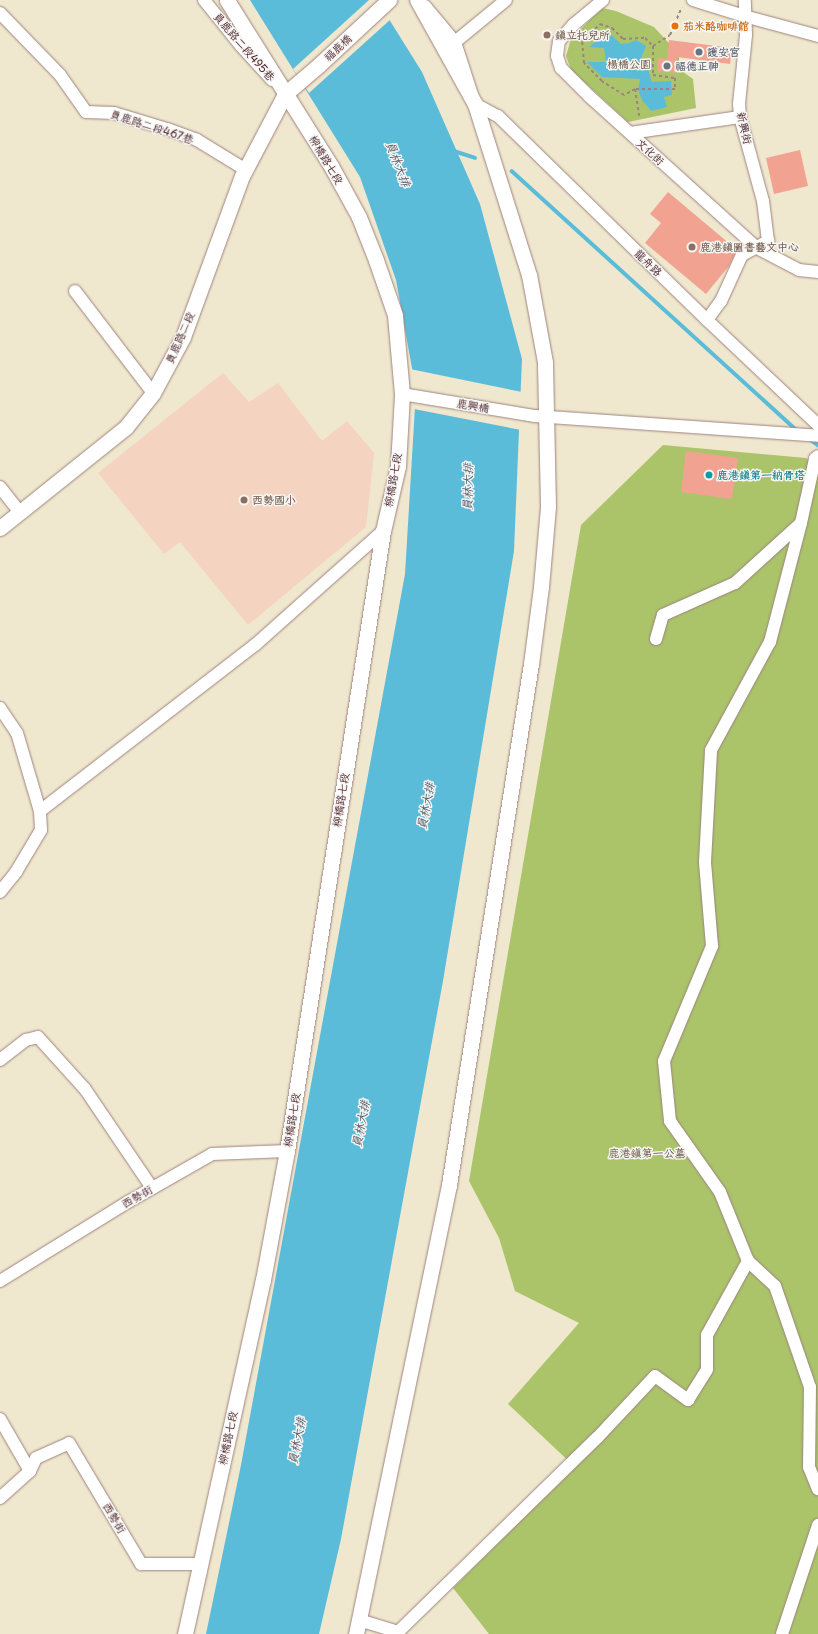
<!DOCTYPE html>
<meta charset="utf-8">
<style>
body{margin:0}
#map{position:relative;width:818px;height:1634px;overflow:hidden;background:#f0e7cf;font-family:"Playpen Sans","LXGW WenKai TC",sans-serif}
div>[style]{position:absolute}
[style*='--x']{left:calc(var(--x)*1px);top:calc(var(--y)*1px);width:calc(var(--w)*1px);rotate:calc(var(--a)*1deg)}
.built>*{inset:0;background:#f4d3c0}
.green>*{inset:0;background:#abc46a}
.water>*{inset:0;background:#5bbcd9}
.pier>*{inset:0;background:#f0e7cf}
.stream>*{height:3.5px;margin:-1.75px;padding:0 1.75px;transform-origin:1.75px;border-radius:1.75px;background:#5bbcd9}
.building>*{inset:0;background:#f2a290}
.path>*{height:2px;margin-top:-1px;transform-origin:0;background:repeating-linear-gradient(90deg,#9d837d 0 3px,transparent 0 6px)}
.roads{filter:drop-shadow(0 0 1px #9d837d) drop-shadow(0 0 1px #9d837d)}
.minor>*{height:12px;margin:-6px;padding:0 6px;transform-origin:6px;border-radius:6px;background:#fff}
.major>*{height:15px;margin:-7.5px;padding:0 7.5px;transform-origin:7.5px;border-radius:7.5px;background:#fff}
.dots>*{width:11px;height:11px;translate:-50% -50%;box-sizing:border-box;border:2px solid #f6f6f2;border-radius:50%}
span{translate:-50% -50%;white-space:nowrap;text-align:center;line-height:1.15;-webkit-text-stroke:3px #f6f6f2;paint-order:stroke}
.food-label{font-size:11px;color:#c56008;font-weight:700}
.left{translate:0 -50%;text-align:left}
.education-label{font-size:11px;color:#785e54;font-weight:700}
.street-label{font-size:11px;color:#4a1f2b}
.worship-label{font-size:11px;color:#5b616d;font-weight:700}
.park-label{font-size:11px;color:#67513e}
.culture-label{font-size:11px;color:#0d838f;font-weight:700}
.water-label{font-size:12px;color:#505668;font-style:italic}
</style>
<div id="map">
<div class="built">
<i style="clip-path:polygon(223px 373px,249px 402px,278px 383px,322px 441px,347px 421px,374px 453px,366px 527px,248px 625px,180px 542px,164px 554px,98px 473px)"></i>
</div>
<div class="green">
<i style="clip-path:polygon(602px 8px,616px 11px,654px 27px,679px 54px,679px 69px,693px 79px,696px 108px,628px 122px,571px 70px,566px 56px,571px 39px)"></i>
<i style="clip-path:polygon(663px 445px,806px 458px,818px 468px,818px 1634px,489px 1634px,453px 1588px,575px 1467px,508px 1404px,579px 1323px,515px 1291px,499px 1238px,469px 1181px,581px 525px)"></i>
</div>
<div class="water">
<i style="clip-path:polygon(250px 0,377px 0,422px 72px,480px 204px,522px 359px,514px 551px,443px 981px,341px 1539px,319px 1634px,206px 1634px,241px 1465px,405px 574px,416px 390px,396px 280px,360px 177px)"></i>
<i style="clip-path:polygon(608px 32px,621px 44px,629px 43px,636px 40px,646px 46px,641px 59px,644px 70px,648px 70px,652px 82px,671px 81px,672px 95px,664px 97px,667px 107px,651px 111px,642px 100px,638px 90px,640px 79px,602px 77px,587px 62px,606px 62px,604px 48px,589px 47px)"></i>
</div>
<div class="pier">
<i style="clip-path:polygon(369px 0,379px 0,391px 19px,309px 93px,293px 69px)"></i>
<i style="clip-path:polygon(410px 369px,522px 392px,521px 430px,414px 409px,414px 390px)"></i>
</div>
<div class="stream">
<i style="--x:454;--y:151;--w:22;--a:18"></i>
<i style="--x:512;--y:171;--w:388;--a:42.3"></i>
<i style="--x:811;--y:440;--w:9;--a:36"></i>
</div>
<div class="building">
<i style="clip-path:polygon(669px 40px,732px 48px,730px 64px,677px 57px,676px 73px,657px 71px,658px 58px,667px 59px)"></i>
<i style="clip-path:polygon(800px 150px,808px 186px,774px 194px,766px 158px)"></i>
<i style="clip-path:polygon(668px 192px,737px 250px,729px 266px,706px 294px,645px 243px,661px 223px,650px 214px)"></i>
<i style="clip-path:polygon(686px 451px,738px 458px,732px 499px,681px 492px)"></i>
</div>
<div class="path">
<i style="--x:600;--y:24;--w:13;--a:18"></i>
<i style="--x:612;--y:28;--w:16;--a:45"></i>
<i style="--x:623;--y:39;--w:22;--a:-3"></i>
<i style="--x:645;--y:38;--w:11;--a:45"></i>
<i style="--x:653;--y:46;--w:29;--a:90"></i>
<i style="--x:653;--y:75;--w:22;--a:8"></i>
<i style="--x:675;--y:78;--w:11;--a:90"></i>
<i style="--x:675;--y:89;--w:40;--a:180"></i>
<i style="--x:635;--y:89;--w:13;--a:151"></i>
<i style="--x:624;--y:95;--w:26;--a:-148"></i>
<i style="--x:602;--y:81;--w:25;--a:-135"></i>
<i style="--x:584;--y:63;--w:22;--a:-95"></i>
<i style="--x:582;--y:41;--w:25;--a:-43"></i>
<i style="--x:653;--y:46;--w:20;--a:-33"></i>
<i style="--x:670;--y:35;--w:30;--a:-67"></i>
<i style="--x:635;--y:89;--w:30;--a:81"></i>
</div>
<div class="roads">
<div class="minor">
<i style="--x:204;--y:0;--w:59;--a:51.2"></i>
<i style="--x:241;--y:46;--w:46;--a:47.6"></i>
<i style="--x:603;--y:0;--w:38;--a:140"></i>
<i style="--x:574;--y:24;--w:23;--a:131"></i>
<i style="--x:559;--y:41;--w:15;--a:98"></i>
<i style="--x:557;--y:56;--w:13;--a:72"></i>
<i style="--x:561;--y:68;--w:41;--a:45"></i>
<i style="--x:590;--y:97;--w:225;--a:42.1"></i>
<i style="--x:757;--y:248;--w:47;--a:27.6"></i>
<i style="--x:799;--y:270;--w:19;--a:6"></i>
<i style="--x:693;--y:0;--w:53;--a:17.4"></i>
<i style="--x:744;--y:16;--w:77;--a:15.1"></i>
<i style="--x:425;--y:6;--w:47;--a:50.2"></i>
<i style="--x:455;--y:42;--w:65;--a:72.1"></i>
<i style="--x:475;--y:104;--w:26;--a:28"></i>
<i style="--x:498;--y:116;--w:292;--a:44.3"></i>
<i style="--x:707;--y:320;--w:153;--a:43.4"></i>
<i style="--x:0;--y:13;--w:86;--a:45.9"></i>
<i style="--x:60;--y:75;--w:45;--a:54.9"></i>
<i style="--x:86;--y:112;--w:28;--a:2"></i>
<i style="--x:114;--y:113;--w:55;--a:16.8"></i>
<i style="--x:167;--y:129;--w:32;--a:20"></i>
<i style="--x:197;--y:140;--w:57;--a:31.5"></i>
<i style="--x:455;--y:42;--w:66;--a:-39.5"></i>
<i style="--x:630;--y:133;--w:111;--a:-8.3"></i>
<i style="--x:75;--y:291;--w:128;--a:52.6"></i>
<i style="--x:707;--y:320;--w:24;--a:-54"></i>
<i style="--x:721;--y:301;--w:51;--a:-65.5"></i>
<i style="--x:742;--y:255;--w:30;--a:-28"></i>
<i style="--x:768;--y:241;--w:40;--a:-97.1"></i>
<i style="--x:763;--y:201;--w:87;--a:-105.3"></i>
<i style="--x:740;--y:117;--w:13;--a:-94"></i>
<i style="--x:739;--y:104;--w:69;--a:-84.2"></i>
<i style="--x:746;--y:35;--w:35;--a:-92"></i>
<i style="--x:402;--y:394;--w:135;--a:9.4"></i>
<i style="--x:535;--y:416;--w:284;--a:4"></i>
<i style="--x:0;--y:487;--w:33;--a:52"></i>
<i style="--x:656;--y:639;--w:25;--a:-74"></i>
<i style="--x:663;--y:615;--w:79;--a:-24"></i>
<i style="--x:735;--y:583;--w:89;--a:-42.3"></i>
<i style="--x:0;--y:708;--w:30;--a:56"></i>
<i style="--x:17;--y:733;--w:81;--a:73.6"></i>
<i style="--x:0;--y:892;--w:26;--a:-51"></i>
<i style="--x:16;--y:872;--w:49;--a:-59.2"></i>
<i style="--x:41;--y:830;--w:19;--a:-93"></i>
<i style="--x:40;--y:811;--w:272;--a:-37.7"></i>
<i style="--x:255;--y:645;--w:171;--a:-41.7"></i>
<i style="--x:0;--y:1060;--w:33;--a:-38"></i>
<i style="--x:26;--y:1040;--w:12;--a:-14"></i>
<i style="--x:38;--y:1037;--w:70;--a:47.9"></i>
<i style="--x:85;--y:1089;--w:120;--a:55.9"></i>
<i style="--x:748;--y:1261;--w:37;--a:43"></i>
<i style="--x:775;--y:1286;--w:107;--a:70.9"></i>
<i style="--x:810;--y:1387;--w:80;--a:90.7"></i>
<i style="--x:809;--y:1467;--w:24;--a:68"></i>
<i style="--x:0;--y:1281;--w:150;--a:-31.7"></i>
<i style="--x:128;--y:1202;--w:97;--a:-29.7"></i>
<i style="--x:212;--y:1154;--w:75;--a:-2.3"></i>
<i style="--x:0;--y:1419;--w:60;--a:60"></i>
<i style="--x:30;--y:1471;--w:14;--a:-65"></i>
<i style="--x:36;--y:1458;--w:36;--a:-24"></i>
<i style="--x:69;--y:1443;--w:141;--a:59.2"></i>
<i style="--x:141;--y:1564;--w:59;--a:0"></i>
<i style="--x:0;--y:1498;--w:40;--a:-42"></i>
<i style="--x:359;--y:1620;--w:41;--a:17.1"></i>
<i style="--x:398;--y:1632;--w:2;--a:63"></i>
<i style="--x:398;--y:1632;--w:279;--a:-44.3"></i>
<i style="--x:598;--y:1437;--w:83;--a:-46.9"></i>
<i style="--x:655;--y:1376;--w:41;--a:36"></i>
<i style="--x:688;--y:1400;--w:36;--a:-58"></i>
<i style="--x:707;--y:1369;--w:34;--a:-90"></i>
<i style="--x:707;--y:1335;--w:85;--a:-61"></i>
<i style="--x:748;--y:1261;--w:74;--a:-112.1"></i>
<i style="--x:720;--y:1192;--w:87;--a:-125.2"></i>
<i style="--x:670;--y:1121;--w:60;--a:-95.7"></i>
<i style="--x:664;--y:1061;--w:125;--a:-67.3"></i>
<i style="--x:712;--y:946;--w:84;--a:-94.8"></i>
<i style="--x:705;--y:862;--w:112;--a:-86.9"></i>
<i style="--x:711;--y:750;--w:123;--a:-61.4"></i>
<i style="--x:770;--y:642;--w:123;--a:-75.4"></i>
<i style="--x:801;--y:523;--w:66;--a:-77.7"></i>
<i style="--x:815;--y:459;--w:4;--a:-45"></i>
<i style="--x:782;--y:1634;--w:115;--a:-71.7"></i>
</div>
<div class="major">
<i style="--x:0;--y:528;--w:161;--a:-38.7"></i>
<i style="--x:126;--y:427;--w:43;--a:-51.5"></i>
<i style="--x:153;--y:393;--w:64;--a:-61.8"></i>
<i style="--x:183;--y:337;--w:171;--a:-69.9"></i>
<i style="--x:242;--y:176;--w:93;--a:-62.3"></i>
<i style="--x:285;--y:94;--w:45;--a:-40.5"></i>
<i style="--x:319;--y:65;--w:96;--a:-42.9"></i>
<i style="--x:185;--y:1634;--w:362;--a:-77.6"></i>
<i style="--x:263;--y:1280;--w:131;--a:-79.5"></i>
<i style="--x:287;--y:1151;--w:627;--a:-81.2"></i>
<i style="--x:383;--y:531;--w:67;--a:-77"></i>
<i style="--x:398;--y:466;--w:72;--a:-86.8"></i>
<i style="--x:402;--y:394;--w:79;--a:-95.1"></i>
<i style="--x:395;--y:315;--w:58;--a:-109.1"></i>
<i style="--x:376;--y:260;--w:46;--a:-111.6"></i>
<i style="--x:359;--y:217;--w:58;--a:-118.8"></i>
<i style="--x:331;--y:166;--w:196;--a:-122.1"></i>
<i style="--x:356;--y:1634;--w:459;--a:-78.3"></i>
<i style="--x:449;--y:1185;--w:527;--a:-81.06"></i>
<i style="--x:531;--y:664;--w:78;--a:-82.6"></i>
<i style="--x:541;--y:587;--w:80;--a:-85"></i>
<i style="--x:548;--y:507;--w:145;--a:-91.2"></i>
<i style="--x:545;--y:362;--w:88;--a:-100.4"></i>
<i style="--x:529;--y:275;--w:179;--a:-107.5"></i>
<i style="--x:475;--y:104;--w:119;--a:-119.1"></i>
</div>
</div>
<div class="dots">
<i style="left:675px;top:26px;background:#e8710a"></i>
<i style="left:547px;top:35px;background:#8d6e63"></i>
<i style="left:699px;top:52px;background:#6b7280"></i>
<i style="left:667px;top:66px;background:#6b7280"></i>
<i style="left:692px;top:247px;background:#8d6e63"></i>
<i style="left:709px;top:475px;background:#0f9aa8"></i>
<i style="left:244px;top:500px;background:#8d6e63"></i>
</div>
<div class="food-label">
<span class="left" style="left:683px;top:26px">茄米酪咖啡館</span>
</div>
<div class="education-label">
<span class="left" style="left:555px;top:35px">鎮立托兒所</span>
<span class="left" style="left:700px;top:247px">鹿港鎮圖書藝文中心</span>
<span class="left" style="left:252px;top:500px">西勢國小</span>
</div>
<div class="street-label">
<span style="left:244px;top:47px;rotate:49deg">員鹿路二段495巷</span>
<span style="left:338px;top:48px;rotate:-43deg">福鹿橋</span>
<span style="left:152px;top:127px;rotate:18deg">員鹿路二段467巷</span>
<span style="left:744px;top:128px;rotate:77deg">新興街</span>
<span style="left:650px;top:152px;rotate:42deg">文化街</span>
<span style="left:326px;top:160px;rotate:59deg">柳橋路七段</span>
<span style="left:648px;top:263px;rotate:44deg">龍舟路</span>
<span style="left:180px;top:338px;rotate:-66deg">員鹿路二段</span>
<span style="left:473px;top:406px;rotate:10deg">鹿興橋</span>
<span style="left:393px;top:480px;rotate:-80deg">柳橋路七段</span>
<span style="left:341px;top:800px;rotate:-81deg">柳橋路七段</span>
<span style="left:292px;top:1120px;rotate:-81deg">柳橋路七段</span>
<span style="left:137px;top:1197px;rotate:-30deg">西勢街</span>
<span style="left:228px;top:1438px;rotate:-78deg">柳橋路七段</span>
<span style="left:114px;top:1518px;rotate:59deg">西勢街</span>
</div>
<div class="worship-label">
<span class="left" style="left:707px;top:52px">護安宮</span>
<span class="left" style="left:675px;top:66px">福德正神</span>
</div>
<div class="park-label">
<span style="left:629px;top:64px">楊橋公園</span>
<span style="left:647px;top:1153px">鹿港鎮第一公墓</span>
</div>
<div class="culture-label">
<span class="left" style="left:717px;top:475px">鹿港鎮第一納骨塔</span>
</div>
<div class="water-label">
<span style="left:398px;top:164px;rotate:69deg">員林大排</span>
<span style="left:468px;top:487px;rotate:-89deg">員林大排</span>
<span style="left:426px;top:806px;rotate:-79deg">員林大排</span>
<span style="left:361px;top:1124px;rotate:-79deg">員林大排</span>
<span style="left:297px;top:1441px;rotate:-79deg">員林大排</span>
</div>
</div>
